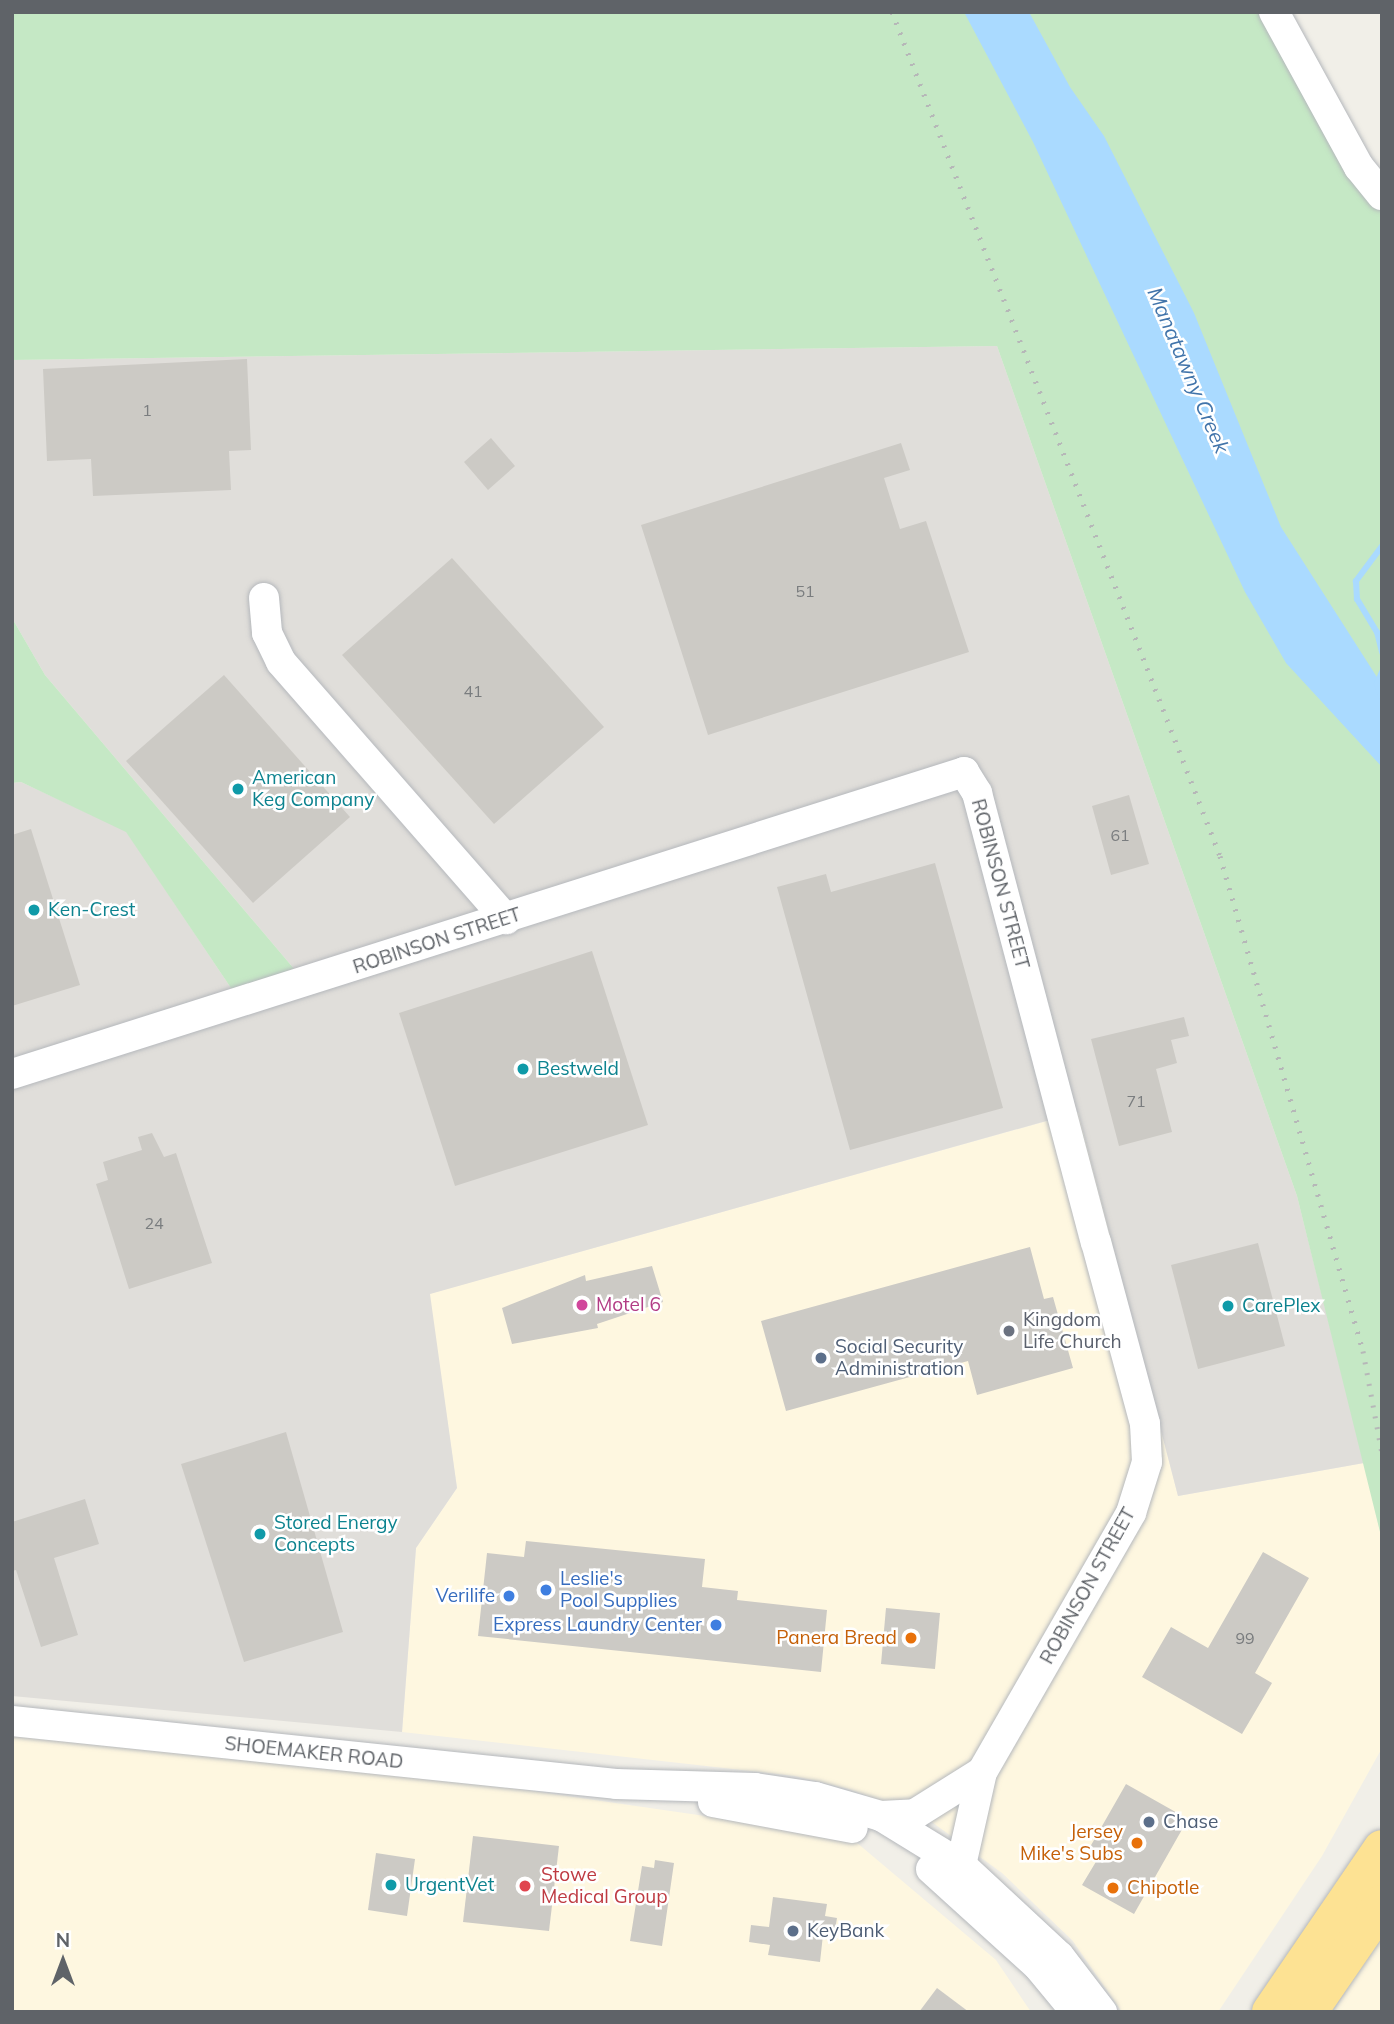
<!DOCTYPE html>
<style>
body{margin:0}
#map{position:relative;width:1394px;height:2024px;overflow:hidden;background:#f1efe8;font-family:Mulish,sans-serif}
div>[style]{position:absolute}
.commercial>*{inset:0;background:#fef7e0}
.industrial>*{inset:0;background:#e0deda}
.green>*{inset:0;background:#c5e8c5}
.water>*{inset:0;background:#aadaff}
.stream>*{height:6px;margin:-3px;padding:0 3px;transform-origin:3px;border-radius:3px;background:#aadaff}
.building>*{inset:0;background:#cccac5}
.roads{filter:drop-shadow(0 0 2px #b5b8bc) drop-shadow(0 0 2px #b5b8bc)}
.minor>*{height:30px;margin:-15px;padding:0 15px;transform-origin:15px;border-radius:15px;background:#fff}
.highway>*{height:38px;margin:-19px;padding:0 19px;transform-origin:19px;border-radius:19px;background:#fde293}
.rail>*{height:5px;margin-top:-2.5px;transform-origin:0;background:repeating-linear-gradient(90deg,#b6b7b8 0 2px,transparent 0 11px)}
.dots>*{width:19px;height:19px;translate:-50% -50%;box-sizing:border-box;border:4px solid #fff;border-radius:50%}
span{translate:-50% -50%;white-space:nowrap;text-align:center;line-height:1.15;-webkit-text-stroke:5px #fff;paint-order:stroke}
.number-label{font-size:16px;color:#7a7d7f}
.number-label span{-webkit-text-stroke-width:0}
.culture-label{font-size:19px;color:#0d838f}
.left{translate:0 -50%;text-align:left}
.street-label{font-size:19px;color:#5f6368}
.hotel-label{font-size:19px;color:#b23c85}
.worship-label{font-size:19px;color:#5b616d}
.service-label{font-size:19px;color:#4e5e75}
.shop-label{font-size:19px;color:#366cbe}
.right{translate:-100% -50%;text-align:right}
.food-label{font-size:19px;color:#c56008}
.health-label{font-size:19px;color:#be3a42}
.water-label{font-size:21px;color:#4174aa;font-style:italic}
.frame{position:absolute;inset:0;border:14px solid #5f6368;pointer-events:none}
.north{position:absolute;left:28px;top:1926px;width:70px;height:70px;-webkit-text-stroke:5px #fff;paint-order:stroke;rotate:0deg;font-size:19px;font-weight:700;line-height:28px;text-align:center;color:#5f6368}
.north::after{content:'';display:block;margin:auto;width:24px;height:32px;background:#5f6368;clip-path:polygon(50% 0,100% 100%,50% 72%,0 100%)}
</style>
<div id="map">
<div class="commercial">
<div style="clip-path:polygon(1079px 1112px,1178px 1496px,1364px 1463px,1382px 1540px,1382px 1748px,1322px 1856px,1218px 2012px,1122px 2012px,1072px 1940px,1002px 1873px,929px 1820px,849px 1789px,795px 1776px,402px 1732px,416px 1548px,457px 1488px,429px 1294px)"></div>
<div style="clip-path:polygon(12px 1720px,147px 1735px,850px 1837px,996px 1960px,1031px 2012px,12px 2012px)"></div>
<div style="clip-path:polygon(1382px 1934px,1382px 2012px,1333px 2012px)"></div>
</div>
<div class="industrial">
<div style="clip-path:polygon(997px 346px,1297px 1196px,1364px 1463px,1178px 1496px,1078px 1112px,430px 1294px,457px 1488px,416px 1548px,402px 1732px,12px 1696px,12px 783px,21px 782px,126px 831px,233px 991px,295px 970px,45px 675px,12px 618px,12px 360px)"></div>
</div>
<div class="green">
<div style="clip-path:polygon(12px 12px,1274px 12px,1382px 179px,1382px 1540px,1297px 1196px,997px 346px,12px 360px)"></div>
<div style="clip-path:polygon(12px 618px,45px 675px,295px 970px,233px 991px,126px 832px,21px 782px,12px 783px)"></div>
</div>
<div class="water">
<div style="clip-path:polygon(964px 12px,1029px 12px,1070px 87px,1104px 136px,1194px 313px,1281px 527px,1382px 685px,1382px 767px,1286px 663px,1245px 592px,1033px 142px)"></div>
</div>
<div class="stream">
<div style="left:1382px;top:546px;width:44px;rotate:126.6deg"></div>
<div style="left:1356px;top:581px;width:18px;rotate:87deg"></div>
<div style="left:1357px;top:599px;width:39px;rotate:59deg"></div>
<div style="left:1377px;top:632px;width:21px;rotate:76deg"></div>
<div style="left:1382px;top:672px;width:13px;rotate:113deg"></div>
<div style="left:1377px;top:684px;width:14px;rotate:69deg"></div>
</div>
<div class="building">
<div style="clip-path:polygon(247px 359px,251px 450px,229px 451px,231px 490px,93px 496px,91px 459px,47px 461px,43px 369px)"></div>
<div style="clip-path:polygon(491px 438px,515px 466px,488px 490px,464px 462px)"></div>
<div style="clip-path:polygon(901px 443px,910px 470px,884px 478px,900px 529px,926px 521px,969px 652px,708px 735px,641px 525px)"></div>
<div style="clip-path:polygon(452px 558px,604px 727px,494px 824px,342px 655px)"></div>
<div style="clip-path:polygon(224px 675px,350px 817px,253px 903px,126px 761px)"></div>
<div style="clip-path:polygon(1129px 795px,1149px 864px,1111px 875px,1092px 806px)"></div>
<div style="clip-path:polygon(31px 829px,80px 985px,12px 1006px,12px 835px)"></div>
<div style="clip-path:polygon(935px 863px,1003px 1108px,850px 1150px,777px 887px,826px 874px,831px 892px)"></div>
<div style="clip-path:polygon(592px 951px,648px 1125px,455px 1186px,399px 1013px)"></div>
<div style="clip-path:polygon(1184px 1017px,1189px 1036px,1171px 1040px,1177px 1063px,1156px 1069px,1172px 1132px,1119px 1146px,1091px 1039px)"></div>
<div style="clip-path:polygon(152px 1133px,164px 1157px,176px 1153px,212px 1263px,129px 1289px,96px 1184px,108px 1180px,103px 1162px,142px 1150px,138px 1137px)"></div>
<div style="clip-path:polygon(1258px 1243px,1285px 1346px,1198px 1369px,1171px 1265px)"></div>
<div style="clip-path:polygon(1030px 1247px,1044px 1299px,1053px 1297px,1073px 1368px,977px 1395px,968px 1361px,786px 1411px,761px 1321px)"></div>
<div style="clip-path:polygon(652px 1266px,663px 1302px,597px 1324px,598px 1328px,512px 1344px,502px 1308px,585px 1275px,586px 1281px)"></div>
<div style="clip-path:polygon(286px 1432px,343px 1632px,244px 1662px,181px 1464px)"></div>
<div style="clip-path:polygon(85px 1499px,99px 1544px,54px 1558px,78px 1635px,41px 1647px,16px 1570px,12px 1571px,12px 1522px)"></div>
<div style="clip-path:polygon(526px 1541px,705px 1559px,702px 1587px,738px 1591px,737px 1600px,827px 1610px,821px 1672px,478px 1636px,487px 1553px,524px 1557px)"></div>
<div style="clip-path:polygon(1263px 1552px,1309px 1578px,1255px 1673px,1272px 1683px,1242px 1734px,1142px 1677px,1171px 1627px,1208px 1648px)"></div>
<div style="clip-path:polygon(886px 1608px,940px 1613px,935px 1669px,881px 1664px)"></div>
<div style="clip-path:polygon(1126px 1784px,1188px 1819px,1134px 1914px,1082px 1885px,1097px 1860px,1086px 1854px)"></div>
<div style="clip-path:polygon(473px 1836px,559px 1846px,549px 1931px,463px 1922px)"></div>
<div style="clip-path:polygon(376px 1853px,415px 1859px,407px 1916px,368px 1910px)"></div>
<div style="clip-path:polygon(655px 1860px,674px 1863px,662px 1946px,630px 1941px,642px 1866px,654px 1868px)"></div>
<div style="clip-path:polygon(773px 1897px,827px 1904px,825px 1916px,837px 1918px,834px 1936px,823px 1935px,820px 1962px,768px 1955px,770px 1945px,749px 1942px,751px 1925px,769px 1927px)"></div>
<div style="clip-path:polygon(937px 1988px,969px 2012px,919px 2012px)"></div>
</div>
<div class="roads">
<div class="minor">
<div style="left:1274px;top:12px;width:177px;rotate:61.3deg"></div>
<div style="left:1359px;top:167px;width:36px;rotate:51deg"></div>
<div style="left:264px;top:598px;width:35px;rotate:85deg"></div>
<div style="left:267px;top:633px;width:32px;rotate:64deg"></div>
<div style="left:281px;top:662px;width:342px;rotate:48.8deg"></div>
<div style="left:12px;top:1074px;width:999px;rotate:-17.6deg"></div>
<div style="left:964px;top:772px;width:25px;rotate:58deg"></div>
<div style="left:977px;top:793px;width:465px;rotate:75.2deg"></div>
<div style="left:1096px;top:1242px;width:188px;rotate:74.9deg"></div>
<div style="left:1145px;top:1424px;width:38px;rotate:87deg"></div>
<div style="left:1147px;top:1462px;width:53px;rotate:107.4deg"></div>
<div style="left:1131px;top:1513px;width:299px;rotate:119.9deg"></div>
<div style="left:982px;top:1772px;width:95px;rotate:102.7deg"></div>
<div style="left:961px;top:1865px;width:21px;rotate:133deg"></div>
<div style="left:12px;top:1721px;width:607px;rotate:5.95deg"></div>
<div style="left:616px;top:1784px;width:139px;rotate:1.6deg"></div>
<div style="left:755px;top:1788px;width:61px;rotate:8.5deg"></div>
<div style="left:815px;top:1797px;width:69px;rotate:16.1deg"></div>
<div style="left:881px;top:1816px;width:94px;rotate:31.5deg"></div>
<div style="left:961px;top:1865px;width:134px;rotate:42.9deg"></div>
<div style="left:1059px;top:1956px;width:71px;rotate:52.5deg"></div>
<div style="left:713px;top:1802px;width:142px;rotate:10.5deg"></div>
<div style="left:881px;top:1816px;width:34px;rotate:-3deg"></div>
<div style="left:915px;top:1814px;width:79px;rotate:-32.1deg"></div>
<div style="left:931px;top:1869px;width:144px;rotate:42.2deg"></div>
<div style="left:1038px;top:1966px;width:60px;rotate:50.4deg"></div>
</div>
<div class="highway">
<div style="left:1271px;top:2012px;width:197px;rotate:-55.7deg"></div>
<div style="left:1308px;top:2012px;width:131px;rotate:-55.6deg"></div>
</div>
</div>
<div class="rail">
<div style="left:892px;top:12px;width:905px;rotate:68.76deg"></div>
<div style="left:1220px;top:856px;width:515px;rotate:73.89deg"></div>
<div style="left:1363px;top:1351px;width:105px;rotate:79.5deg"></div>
</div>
<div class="dots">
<div style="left:238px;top:789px;background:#0f9aa8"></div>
<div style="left:34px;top:910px;background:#0f9aa8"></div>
<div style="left:523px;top:1069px;background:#0f9aa8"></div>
<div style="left:582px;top:1305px;background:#d1479c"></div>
<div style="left:1228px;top:1306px;background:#0f9aa8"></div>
<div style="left:1009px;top:1331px;background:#6b7280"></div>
<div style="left:821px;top:1358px;background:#5c6f8a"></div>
<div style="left:260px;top:1534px;background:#0f9aa8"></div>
<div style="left:546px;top:1590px;background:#3f7fe0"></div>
<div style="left:509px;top:1596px;background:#3f7fe0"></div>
<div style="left:716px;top:1625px;background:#3f7fe0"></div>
<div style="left:911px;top:1638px;background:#e8710a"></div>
<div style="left:1149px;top:1822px;background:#5c6f8a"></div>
<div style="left:1137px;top:1843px;background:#e8710a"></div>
<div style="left:391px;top:1885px;background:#0f9aa8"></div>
<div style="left:525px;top:1886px;background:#e0444e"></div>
<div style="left:1113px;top:1888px;background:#e8710a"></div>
<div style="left:793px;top:1931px;background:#5c6f8a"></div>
</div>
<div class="number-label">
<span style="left:147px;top:410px">1</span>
<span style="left:805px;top:591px">51</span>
<span style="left:473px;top:691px">41</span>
<span style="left:1120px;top:835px">61</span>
<span style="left:1136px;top:1101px">71</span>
<span style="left:154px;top:1223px">24</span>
<span style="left:1245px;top:1638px">99</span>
</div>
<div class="culture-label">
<span class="left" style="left:252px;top:789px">American<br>Keg Company</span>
<span class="left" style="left:48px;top:910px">Ken-Crest</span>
<span class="left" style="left:537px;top:1069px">Bestweld</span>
<span class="left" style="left:1242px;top:1306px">CarePlex</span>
<span class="left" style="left:274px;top:1534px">Stored Energy<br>Concepts</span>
<span class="left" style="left:405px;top:1885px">UrgentVet</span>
</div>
<div class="street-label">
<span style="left:1000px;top:884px;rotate:75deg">ROBINSON STREET</span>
<span style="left:437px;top:941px;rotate:-18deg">ROBINSON STREET</span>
<span style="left:1088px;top:1586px;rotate:-61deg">ROBINSON STREET</span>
<span style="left:314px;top:1753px;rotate:6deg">SHOEMAKER ROAD</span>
</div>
<div class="hotel-label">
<span class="left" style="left:596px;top:1305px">Motel 6</span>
</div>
<div class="worship-label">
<span class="left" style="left:1023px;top:1331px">Kingdom<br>Life Church</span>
</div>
<div class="service-label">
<span class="left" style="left:835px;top:1358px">Social Security<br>Administration</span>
<span class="left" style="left:1163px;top:1822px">Chase</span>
<span class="left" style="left:807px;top:1931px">KeyBank</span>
</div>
<div class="shop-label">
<span class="left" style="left:560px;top:1590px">Leslie's<br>Pool Supplies</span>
<span class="right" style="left:495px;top:1596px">Verilife</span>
<span class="right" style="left:702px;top:1625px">Express Laundry Center</span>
</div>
<div class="food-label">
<span class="right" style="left:897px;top:1638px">Panera Bread</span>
<span class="right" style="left:1123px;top:1843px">Jersey<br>Mike's Subs</span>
<span class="left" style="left:1127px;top:1888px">Chipotle</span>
</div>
<div class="health-label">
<span class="left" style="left:541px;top:1886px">Stowe<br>Medical Group</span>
</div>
<div class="water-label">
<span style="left:1189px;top:370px;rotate:67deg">Manatawny Creek</span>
</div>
<div class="frame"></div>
<div class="north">N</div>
</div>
